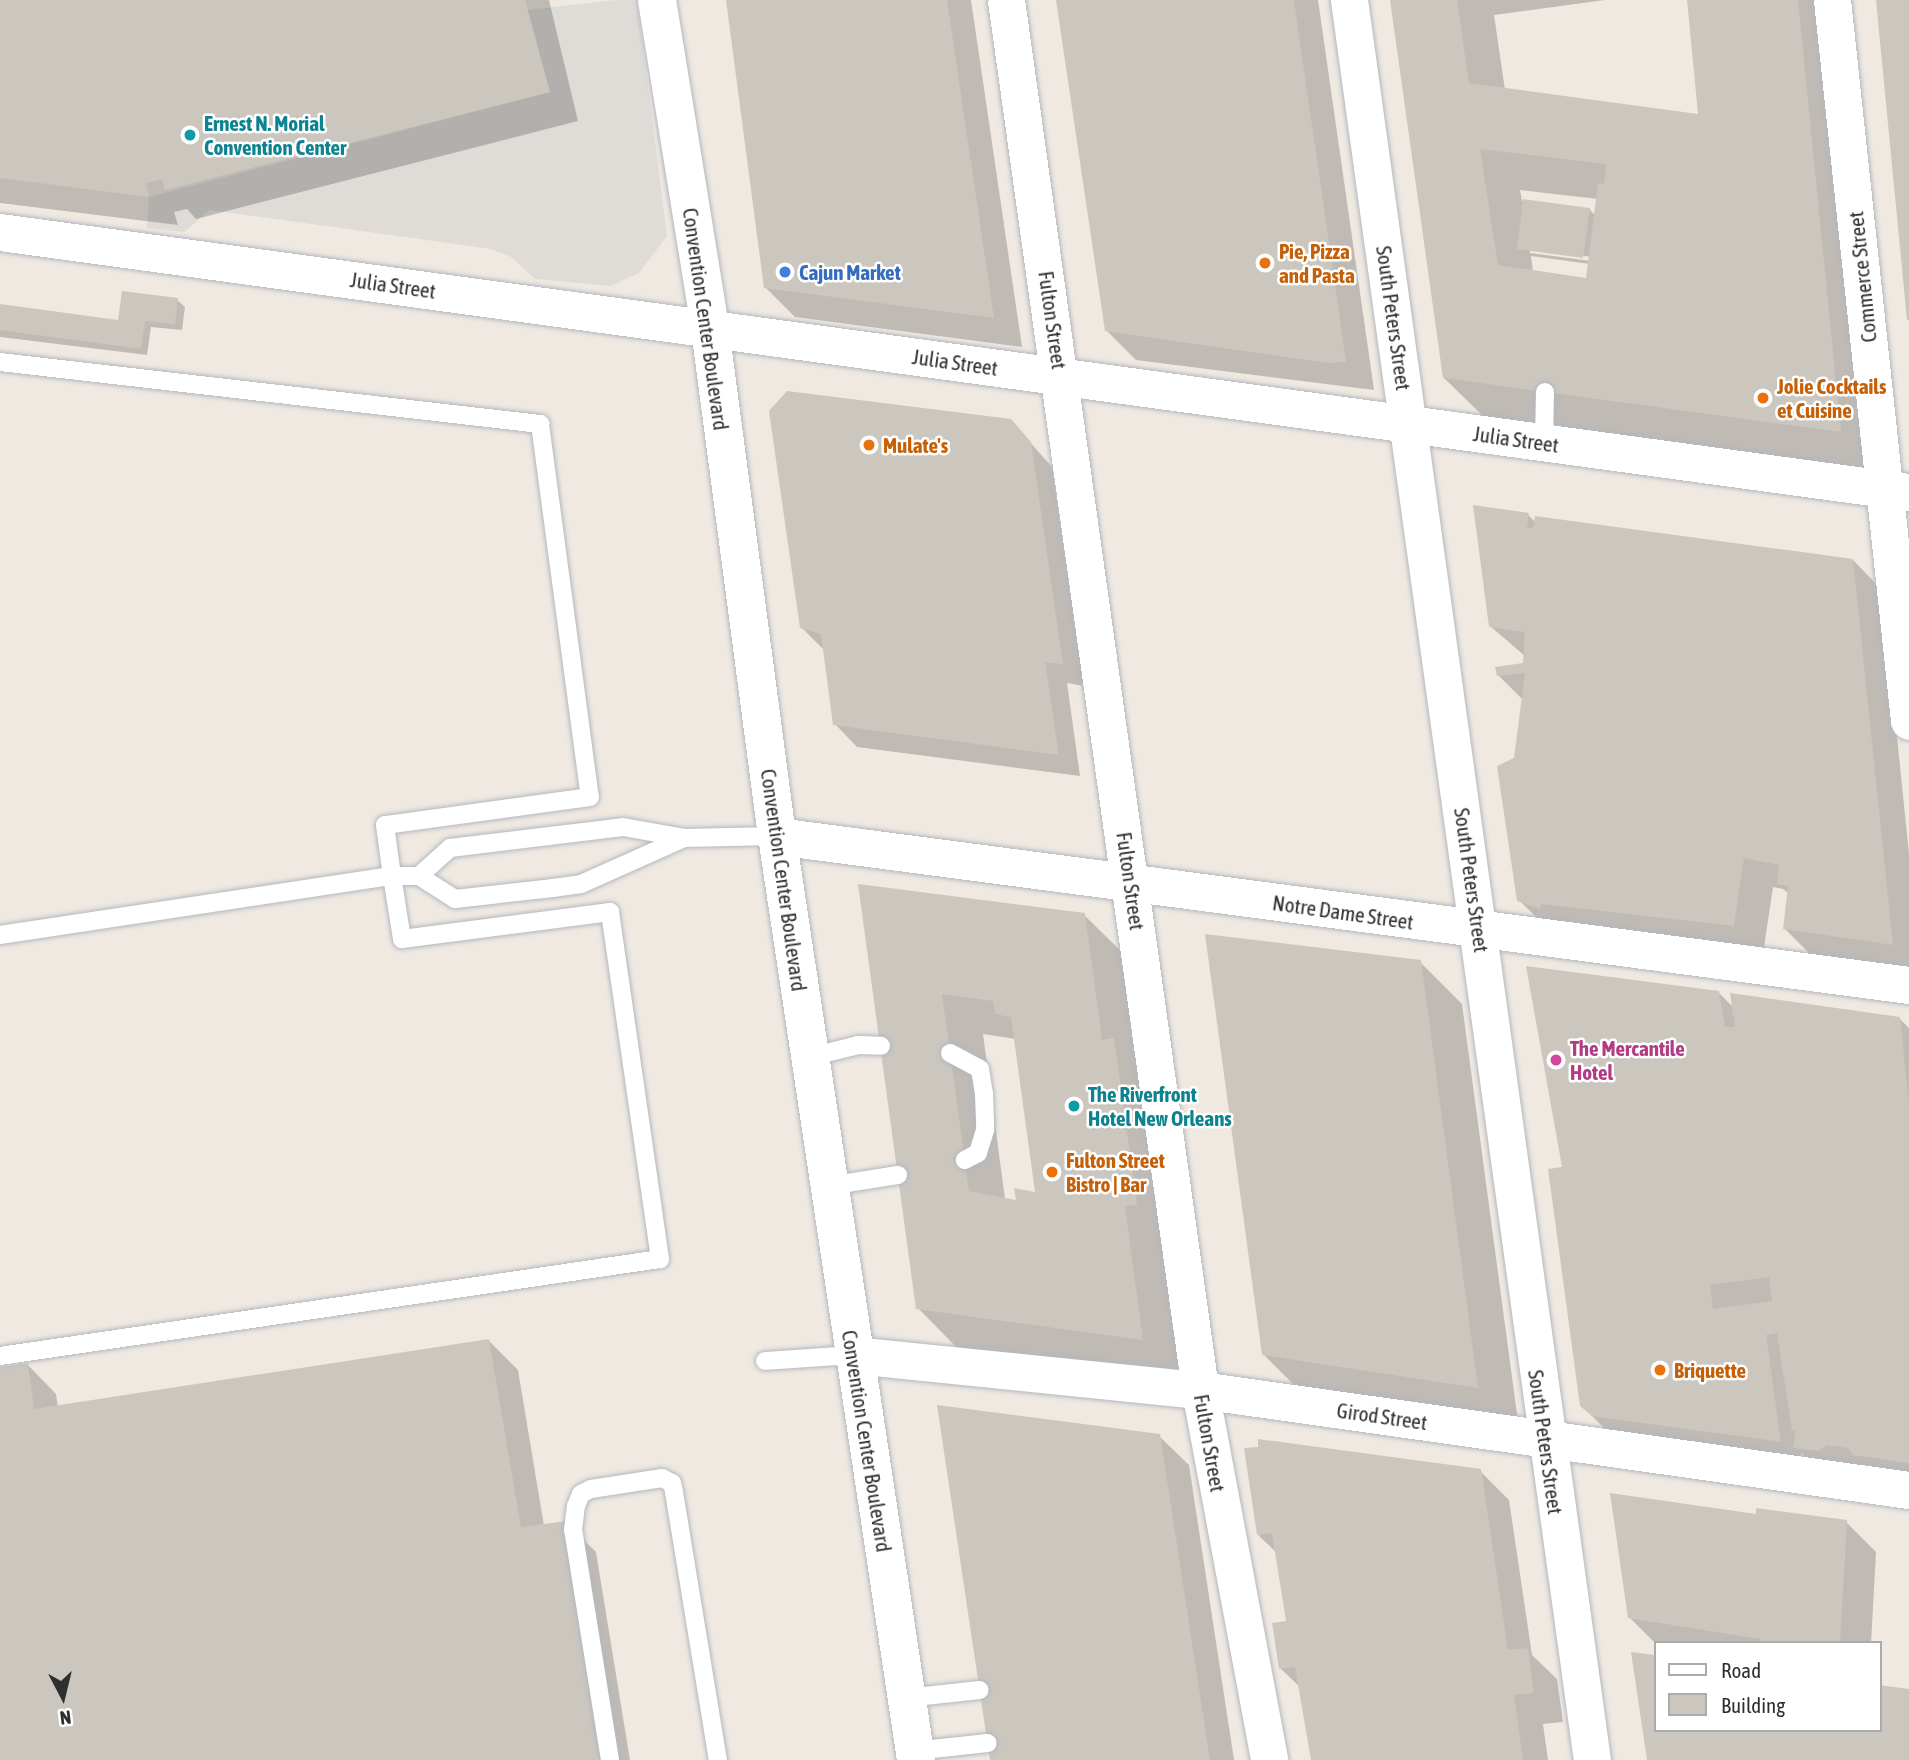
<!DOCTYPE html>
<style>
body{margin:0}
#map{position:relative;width:1909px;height:1760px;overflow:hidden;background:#efe9e1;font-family:"Asap Condensed",sans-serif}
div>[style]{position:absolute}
.plaza>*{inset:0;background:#dfdcd8}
.shadow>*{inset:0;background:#0003}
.building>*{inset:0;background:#cbc7bf}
.roads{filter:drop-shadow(0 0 2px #b4b7c1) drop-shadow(0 0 2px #b4b7c1)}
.lane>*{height:18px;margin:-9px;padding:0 9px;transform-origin:9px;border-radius:9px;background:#fff}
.street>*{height:37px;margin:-18.5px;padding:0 18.5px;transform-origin:18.5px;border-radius:18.5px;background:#fff}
.secondary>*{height:38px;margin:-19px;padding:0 19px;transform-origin:19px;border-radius:19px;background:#fff}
.dots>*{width:19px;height:19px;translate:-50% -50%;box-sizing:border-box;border:4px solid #fff;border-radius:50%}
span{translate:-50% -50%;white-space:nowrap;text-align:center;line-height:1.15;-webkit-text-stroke:5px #fff;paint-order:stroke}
.culture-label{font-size:21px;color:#0d838f;font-weight:700}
.left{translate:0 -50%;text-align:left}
.food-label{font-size:21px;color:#c56008;font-weight:700}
.shop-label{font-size:21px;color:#366cbe;font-weight:700}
.street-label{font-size:21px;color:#2e2e2e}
.hotel-label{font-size:21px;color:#b23c85;font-weight:700}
.legend{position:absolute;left:1654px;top:1641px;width:228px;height:91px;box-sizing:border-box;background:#fff;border:2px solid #ababab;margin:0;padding:9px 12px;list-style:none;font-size:21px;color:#2e2e2e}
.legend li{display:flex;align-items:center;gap:14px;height:35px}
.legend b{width:35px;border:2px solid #ababab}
.north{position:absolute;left:28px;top:1662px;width:70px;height:70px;-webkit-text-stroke:5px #fff;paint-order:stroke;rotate:173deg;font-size:19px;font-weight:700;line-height:28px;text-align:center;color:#2e2e2e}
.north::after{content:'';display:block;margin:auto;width:24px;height:32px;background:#2e2e2e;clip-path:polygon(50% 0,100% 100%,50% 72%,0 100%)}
</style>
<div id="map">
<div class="plaza">
<div style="clip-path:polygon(615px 0,637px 0,667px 236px,639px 273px,611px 286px,535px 279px,511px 257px,491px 249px,210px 210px,184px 232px,147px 228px,149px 197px,549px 92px,527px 10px)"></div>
</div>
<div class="shadow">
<div style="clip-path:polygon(0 0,549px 0,578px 121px,196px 219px,187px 209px,174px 212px,178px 225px,0 203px)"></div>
<div style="clip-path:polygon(728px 0,971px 0,1022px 347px,795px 317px,765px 287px)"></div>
<div style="clip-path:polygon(1058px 0,1318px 0,1374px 390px,1136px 360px,1106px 330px)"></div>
<div style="clip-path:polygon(evenodd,1392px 0,1605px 0,1494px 15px,1505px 90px,1700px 116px,1689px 0,1834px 0,1882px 473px,1486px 419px,1444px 378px,1392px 0,1520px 190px,1598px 199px,1596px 216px,1589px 209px,1522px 201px,1520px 190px,1392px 0,1530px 249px,1592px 257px,1591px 261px,1530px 253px,1530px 249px,1392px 0,1531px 256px,1590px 264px,1587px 280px,1533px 272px,1531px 256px)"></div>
<div style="clip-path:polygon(177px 300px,185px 307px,182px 330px,151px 327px,147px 355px,0 337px,0 306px,120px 322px)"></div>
<div style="clip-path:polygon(1011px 421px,1052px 467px,1084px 686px,1067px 683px,1080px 776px,857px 747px,835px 724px,825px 651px,801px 627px)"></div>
<div style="clip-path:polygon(1528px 515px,1536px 523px,1853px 560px,1882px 590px,1909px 854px,1909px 972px,1814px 958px,1785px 929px,1789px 894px,1783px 889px,1773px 887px,1763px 954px,1554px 935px,1519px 900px,1515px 759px,1523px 700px,1498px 675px,1525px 665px,1525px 656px,1490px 626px)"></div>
<div style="clip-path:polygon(evenodd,860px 886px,1084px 915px,1126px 956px,1184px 1381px,959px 1350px,918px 1308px,860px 886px,983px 1034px,1016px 1039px,1037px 1194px,1018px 1202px,1005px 1199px,983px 1034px)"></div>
<div style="clip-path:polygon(1420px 962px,1462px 1004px,1519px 1429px,1305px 1396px,1263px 1354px)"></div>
<div style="clip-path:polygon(1718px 992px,1734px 1008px,1899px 1018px,1909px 1028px,1909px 1481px,1818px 1470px,1801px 1453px,1802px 1464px,1605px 1429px,1582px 1406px,1564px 1169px)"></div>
<div style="clip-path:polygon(489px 1341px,518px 1370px,544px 1526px,566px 1523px,596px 1552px,630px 1760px,0 1760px,0 1369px,27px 1364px,56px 1394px,58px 1407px)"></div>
<div style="clip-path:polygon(1159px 1436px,1189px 1465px,1234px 1760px,993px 1760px)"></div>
<div style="clip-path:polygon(1480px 1471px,1509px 1500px,1532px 1655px,1557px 1679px,1563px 1722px,1543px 1724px,1548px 1760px,1313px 1760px,1301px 1688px,1280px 1668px,1288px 1622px,1277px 1553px,1258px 1535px)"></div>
<div style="clip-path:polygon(1758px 1516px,1846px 1522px,1876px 1552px,1871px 1643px,1655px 1643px,1630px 1618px)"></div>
</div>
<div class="building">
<div style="clip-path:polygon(0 0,525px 0,550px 92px,165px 190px,162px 179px,146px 183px,149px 197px,0 178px)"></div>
<div style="clip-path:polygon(726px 0,947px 0,994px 318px,764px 288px)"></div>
<div style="clip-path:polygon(1056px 0,1294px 0,1346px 362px,1328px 363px,1105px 331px)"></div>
<div style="clip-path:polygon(evenodd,1390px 0,1457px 0,1469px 83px,1698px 114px,1687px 0,1798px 0,1841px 432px,1443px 378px,1390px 0,1480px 149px,1606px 164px,1604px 184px,1598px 183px,1586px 278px,1498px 265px,1480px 149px)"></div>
<div style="clip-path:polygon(1876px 0,1909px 0,1909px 320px,1907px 320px)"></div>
<div style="clip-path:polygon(1523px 199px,1590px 208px,1583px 258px,1517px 249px)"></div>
<div style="clip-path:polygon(122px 291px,178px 298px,175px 324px,145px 321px,141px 349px,0 330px,0 304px,118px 320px)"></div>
<div style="clip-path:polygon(787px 391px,1011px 419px,1031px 442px,1063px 664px,1045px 662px,1059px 755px,833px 725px,821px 634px,800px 628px,769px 411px)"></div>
<div style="clip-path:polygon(1473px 505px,1529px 513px,1527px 528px,1533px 528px,1535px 516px,1853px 559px,1893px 945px,1783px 929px,1788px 886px,1777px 884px,1779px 865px,1744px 858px,1734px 926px,1541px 904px,1540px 909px,1517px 901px,1497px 766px,1514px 758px,1525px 673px,1497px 676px,1495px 667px,1523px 663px,1525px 632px,1489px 627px)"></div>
<div style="clip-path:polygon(evenodd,858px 884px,1085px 913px,1102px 1040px,1114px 1038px,1137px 1205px,1125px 1206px,1143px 1340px,916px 1309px,858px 884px,942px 994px,993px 1001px,995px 1014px,1011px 1017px,1035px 1192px,1014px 1188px,1016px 1200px,969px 1191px,942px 994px)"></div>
<div style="clip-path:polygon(1205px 934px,1421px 960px,1478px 1388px,1262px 1355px)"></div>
<div style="clip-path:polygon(evenodd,1526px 966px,1719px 991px,1725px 1027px,1735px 1027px,1730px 993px,1900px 1017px,1909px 1105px,1909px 1463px,1853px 1455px,1848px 1448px,1827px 1445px,1818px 1451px,1793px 1448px,1796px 1430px,1792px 1430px,1777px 1333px,1766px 1335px,1781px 1442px,1592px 1416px,1580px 1406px,1548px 1169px,1562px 1167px,1526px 966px,1769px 1277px,1772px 1301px,1713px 1309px,1710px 1285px,1769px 1277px)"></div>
<div style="clip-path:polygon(489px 1339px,521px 1527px,567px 1521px,605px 1760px,0 1760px,0 1367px,28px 1363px,34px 1409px)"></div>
<div style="clip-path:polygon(937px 1405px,1160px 1434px,1210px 1760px,990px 1760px)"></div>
<div style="clip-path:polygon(1258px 1439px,1481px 1469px,1508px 1650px,1528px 1648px,1534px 1693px,1514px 1695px,1523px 1760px,1311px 1760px,1295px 1667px,1279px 1669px,1272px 1623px,1286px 1621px,1272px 1533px,1257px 1535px,1244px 1448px,1258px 1447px)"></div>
<div style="clip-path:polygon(1610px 1493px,1756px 1514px,1756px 1508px,1847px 1520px,1840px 1643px,1760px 1643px,1760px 1639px,1628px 1618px)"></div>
<div style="clip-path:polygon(1631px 1652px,1655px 1655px,1655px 1730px,1879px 1730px,1879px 1685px,1909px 1689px,1909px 1760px,1647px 1760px)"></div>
</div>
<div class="roads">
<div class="lane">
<div style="left:0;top:362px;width:544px;rotate:6.55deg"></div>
<div style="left:540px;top:424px;width:376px;rotate:82.4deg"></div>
<div style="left:590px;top:797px;width:207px;rotate:172.2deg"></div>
<div style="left:385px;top:825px;width:51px;rotate:82.2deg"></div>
<div style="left:392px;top:876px;width:64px;rotate:81deg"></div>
<div style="left:402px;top:939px;width:210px;rotate:-7.4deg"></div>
<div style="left:610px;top:912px;width:351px;rotate:81.8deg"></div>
<div style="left:660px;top:1259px;width:667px;rotate:171.64deg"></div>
<div style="left:1544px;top:442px;width:50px;rotate:-88.9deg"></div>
<div style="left:419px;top:876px;width:42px;rotate:-42.1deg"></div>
<div style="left:450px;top:848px;width:174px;rotate:-6.9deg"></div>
<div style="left:623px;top:827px;width:62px;rotate:10.2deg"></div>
<div style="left:684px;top:838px;width:93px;rotate:-1.2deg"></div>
<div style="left:0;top:935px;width:396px;rotate:-8.6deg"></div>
<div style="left:392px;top:876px;width:27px"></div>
<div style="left:419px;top:876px;width:43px;rotate:32.6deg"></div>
<div style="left:455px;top:899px;width:99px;rotate:-6.4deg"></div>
<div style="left:553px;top:888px;width:28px;rotate:-8deg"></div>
<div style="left:581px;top:884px;width:113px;rotate:-24.1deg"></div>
<div style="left:950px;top:1053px;width:34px;rotate:28deg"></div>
<div style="left:980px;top:1069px;width:24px;rotate:81deg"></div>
<div style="left:984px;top:1093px;width:37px;rotate:88deg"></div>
<div style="left:985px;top:1130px;width:24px;rotate:107deg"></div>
<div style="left:978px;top:1153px;width:15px;rotate:152deg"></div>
<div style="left:810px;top:1057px;width:49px;rotate:-14deg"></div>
<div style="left:858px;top:1045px;width:23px;rotate:2deg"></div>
<div style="left:829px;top:1186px;width:70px;rotate:-9.1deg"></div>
<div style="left:765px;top:1361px;width:89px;rotate:-3.9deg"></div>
<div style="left:906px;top:1698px;width:74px;rotate:-6.2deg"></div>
<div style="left:914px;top:1751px;width:74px;rotate:-6.2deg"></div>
<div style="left:610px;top:1760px;width:233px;rotate:-99.1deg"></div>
<div style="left:573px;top:1530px;width:24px;rotate:-83deg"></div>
<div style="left:576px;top:1506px;width:13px;rotate:-67deg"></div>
<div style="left:581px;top:1494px;width:11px;rotate:-27deg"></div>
<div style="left:591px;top:1489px;width:72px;rotate:-8.8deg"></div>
<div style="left:662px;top:1478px;width:11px;rotate:27deg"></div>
<div style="left:672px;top:1483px;width:9px;rotate:77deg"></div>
<div style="left:674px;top:1492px;width:272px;rotate:80.7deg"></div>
</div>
<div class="street">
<div style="left:1006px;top:0;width:1403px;rotate:82.05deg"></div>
<div style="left:1200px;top:1390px;width:376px;rotate:79.4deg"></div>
<div style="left:1349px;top:0;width:1777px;rotate:82.14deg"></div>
<div style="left:1832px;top:0;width:725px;rotate:83.9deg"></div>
<div style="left:0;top:232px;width:1927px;rotate:7.76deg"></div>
<div style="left:777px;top:836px;width:1142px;rotate:7.5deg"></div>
<div style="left:854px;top:1355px;width:348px;rotate:5.8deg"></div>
<div style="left:1200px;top:1390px;width:716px;rotate:8.03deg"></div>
</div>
<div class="secondary">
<div style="left:657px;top:0;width:333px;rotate:80.8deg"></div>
<div style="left:710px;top:329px;width:511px;rotate:82.47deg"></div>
<div style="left:777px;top:836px;width:934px;rotate:81.44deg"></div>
</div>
</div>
<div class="dots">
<div style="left:190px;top:135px;background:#0f9aa8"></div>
<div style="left:1265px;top:263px;background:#e8710a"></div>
<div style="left:785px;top:272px;background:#3f7fe0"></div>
<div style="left:1763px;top:398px;background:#e8710a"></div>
<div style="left:869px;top:445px;background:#e8710a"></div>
<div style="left:1556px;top:1060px;background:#d1479c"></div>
<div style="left:1074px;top:1106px;background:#0f9aa8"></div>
<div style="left:1052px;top:1172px;background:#e8710a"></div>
<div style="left:1660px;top:1370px;background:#e8710a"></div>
</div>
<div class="culture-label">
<span class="left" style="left:204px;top:135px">Ernest N. Morial<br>Convention Center</span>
<span class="left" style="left:1088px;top:1106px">The Riverfront<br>Hotel New Orleans</span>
</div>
<div class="food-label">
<span class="left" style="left:1279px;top:263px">Pie, Pizza<br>and Pasta</span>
<span class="left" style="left:1777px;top:398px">Jolie Cocktails<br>et Cuisine</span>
<span class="left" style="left:883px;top:445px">Mulate's</span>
<span class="left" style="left:1066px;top:1172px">Fulton Street<br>Bistro | Bar</span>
<span class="left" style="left:1674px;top:1370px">Briquette</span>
</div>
<div class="shop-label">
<span class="left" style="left:799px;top:272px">Cajun Market</span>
</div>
<div class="street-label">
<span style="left:1862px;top:277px;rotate:-96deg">Commerce Street</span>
<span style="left:393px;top:285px;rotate:8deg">Julia Street</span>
<span style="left:1394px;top:318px;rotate:82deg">South Peters Street</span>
<span style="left:706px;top:319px;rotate:82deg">Convention Center Boulevard</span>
<span style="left:1053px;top:320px;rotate:82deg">Fulton Street</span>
<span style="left:955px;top:362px;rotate:8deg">Julia Street</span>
<span style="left:1516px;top:439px;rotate:8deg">Julia Street</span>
<span style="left:784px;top:880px;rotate:82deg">Convention Center Boulevard</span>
<span style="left:1472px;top:880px;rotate:82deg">South Peters Street</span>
<span style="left:1131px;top:881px;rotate:82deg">Fulton Street</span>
<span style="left:1343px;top:912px;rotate:8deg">Notre Dame Street</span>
<span style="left:1382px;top:1416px;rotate:8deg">Girod Street</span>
<span style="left:867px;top:1441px;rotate:81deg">Convention Center Boulevard</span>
<span style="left:1546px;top:1442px;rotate:82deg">South Peters Street</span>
<span style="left:1210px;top:1443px;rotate:80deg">Fulton Street</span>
</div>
<div class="hotel-label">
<span class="left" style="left:1570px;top:1060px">The Mercantile<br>Hotel</span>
</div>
<ul class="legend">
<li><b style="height:9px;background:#fff"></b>Road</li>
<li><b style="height:19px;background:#cbc7bf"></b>Building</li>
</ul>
<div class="north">N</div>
</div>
